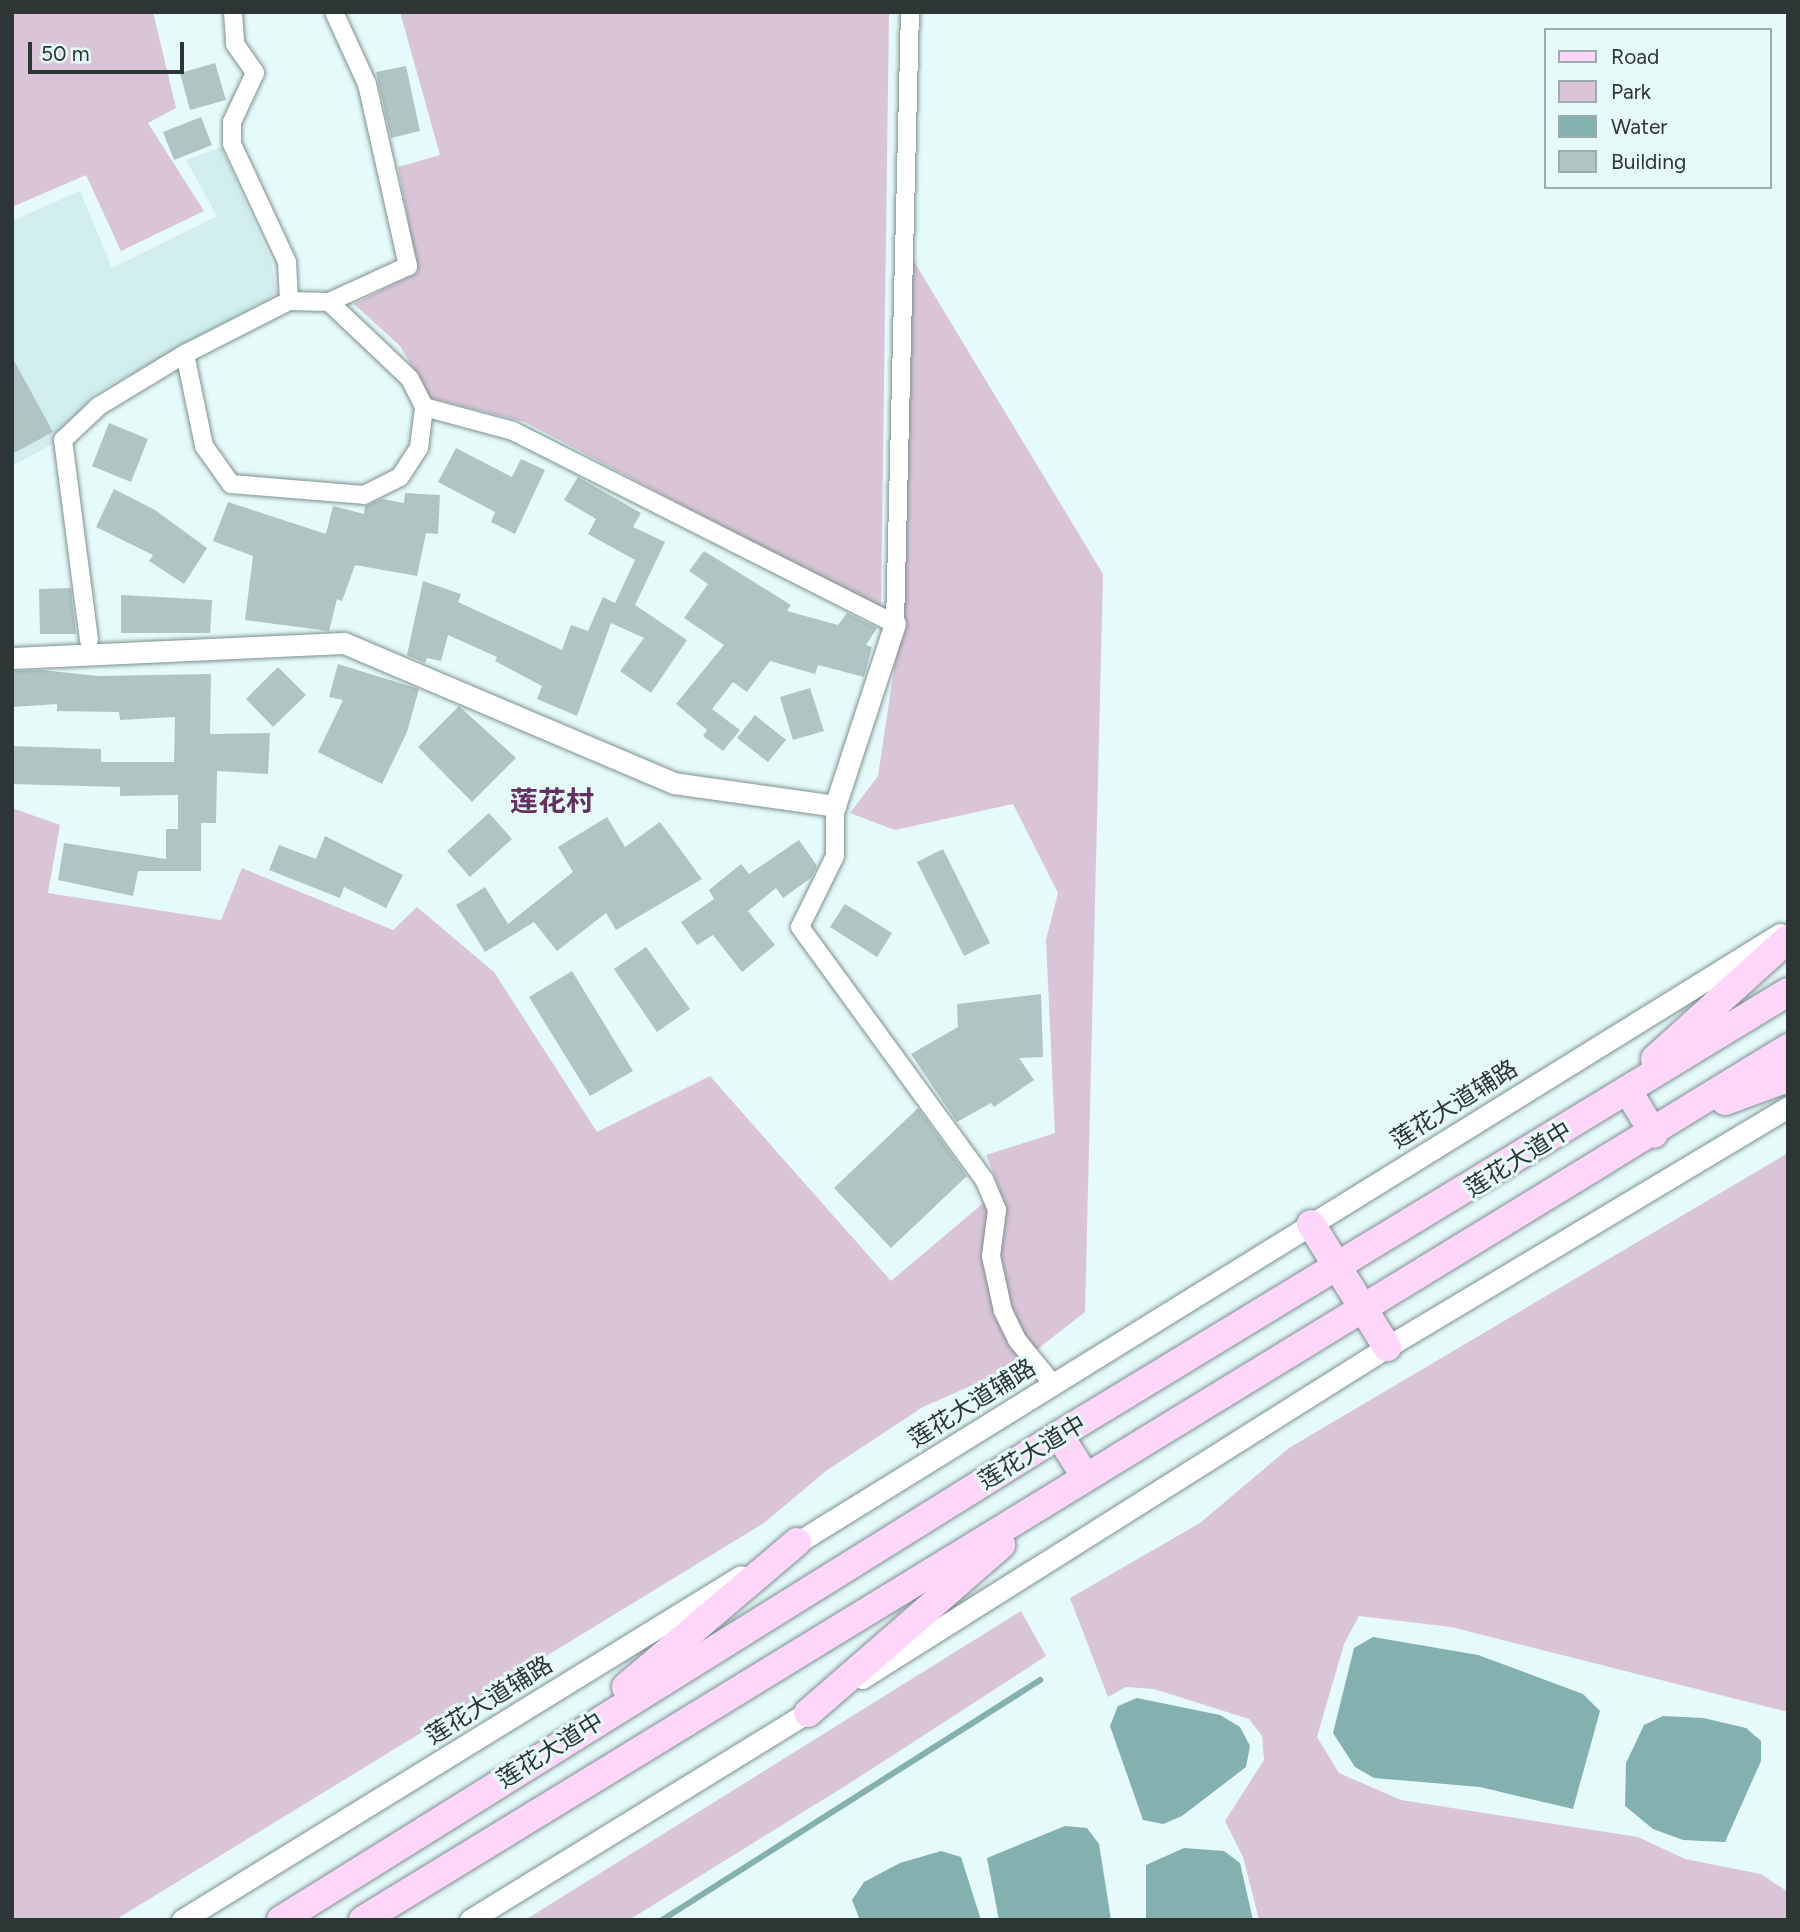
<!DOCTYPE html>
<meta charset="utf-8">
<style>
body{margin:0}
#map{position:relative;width:1800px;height:1932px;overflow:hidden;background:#e6fafa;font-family:Figtree,"Noto Sans SC",sans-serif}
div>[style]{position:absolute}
.built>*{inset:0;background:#d1eded}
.green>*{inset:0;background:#dac5d8}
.water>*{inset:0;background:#85b0b0}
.stream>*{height:6px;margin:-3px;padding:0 3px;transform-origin:3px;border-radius:3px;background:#85b0b0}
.building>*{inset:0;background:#b1c4c4}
.roads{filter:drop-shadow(0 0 2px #7e8f8f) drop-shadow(0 0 2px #7e8f8f)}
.minor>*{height:18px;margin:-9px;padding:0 9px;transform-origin:9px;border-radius:9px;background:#fff}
.tertiary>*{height:21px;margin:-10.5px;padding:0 10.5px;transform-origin:10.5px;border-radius:10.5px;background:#fff}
.primary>*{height:28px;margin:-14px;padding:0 14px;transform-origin:14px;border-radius:14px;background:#fdd6fa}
span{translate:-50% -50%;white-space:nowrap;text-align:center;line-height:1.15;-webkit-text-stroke:6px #e6fafa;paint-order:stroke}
.street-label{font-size:24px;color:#2d3535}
.quarter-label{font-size:28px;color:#633061;font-weight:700}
.frame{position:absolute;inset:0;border:14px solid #2d3535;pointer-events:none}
.legend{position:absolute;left:1544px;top:28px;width:228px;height:161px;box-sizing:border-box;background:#e6fafa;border:2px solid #9cabab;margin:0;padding:9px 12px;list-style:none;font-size:21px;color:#2d3535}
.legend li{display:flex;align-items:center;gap:14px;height:35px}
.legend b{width:35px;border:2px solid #9cabab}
.scale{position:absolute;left:28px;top:42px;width:156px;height:32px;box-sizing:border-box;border:4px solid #2d3535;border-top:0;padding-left:9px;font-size:21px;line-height:24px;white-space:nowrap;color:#2d3535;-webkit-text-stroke:5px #e6fafa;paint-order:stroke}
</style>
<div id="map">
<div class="built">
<div style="clip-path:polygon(221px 147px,271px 261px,277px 294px,94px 394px,54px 443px,12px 466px,12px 221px,80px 191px,112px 268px,217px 216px,186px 160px)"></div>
</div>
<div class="green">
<div style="clip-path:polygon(12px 12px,153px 12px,176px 108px,148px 123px,204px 211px,121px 251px,86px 175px,12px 207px)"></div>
<div style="clip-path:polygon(400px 12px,889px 12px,881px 610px,525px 422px,430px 398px,400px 346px,354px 304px,418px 272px,398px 167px,440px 155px)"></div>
<div style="clip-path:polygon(913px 260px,1103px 574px,1085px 1312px,1016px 1366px,923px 1407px,826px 1471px,764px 1523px,115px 1920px,12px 1920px,12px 808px,60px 825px,48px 893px,221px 920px,242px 868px,393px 930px,417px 907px,494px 972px,597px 1132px,710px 1076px,891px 1281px,1000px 1189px,986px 1155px,1055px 1133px,1046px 940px,1058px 893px,1013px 804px,895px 830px,850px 813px,878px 776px,900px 629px)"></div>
<div style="clip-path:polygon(1788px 1153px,1788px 1712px,1451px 1627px,1359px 1616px,1344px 1644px,1317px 1737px,1339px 1773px,1401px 1800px,1638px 1837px,1685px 1859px,1761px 1874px,1788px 1892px,1788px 1920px,1259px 1920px,1243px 1857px,1225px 1821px,1264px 1760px,1262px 1736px,1249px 1719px,1154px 1689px,1126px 1687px,1108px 1697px,1070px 1598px,1200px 1523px,1289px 1448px)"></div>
<div style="clip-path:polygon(1021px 1611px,1046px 1656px,850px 1783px,629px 1920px,525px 1920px)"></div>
</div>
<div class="water">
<div style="clip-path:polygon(1373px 1637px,1478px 1655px,1583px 1694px,1600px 1711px,1573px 1809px,1480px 1787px,1374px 1778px,1355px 1767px,1333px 1733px,1354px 1648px)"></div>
<div style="clip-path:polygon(1137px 1698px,1220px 1715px,1240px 1727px,1250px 1746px,1246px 1767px,1182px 1816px,1163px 1824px,1143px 1820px,1110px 1726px,1118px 1706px)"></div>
<div style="clip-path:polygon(1663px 1716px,1703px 1718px,1746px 1728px,1761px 1741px,1761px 1761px,1725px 1842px,1683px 1840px,1653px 1829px,1625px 1806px,1626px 1763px,1644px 1725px)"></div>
<div style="clip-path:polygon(1065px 1826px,1087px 1828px,1099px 1844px,1111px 1920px,999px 1920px,987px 1858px)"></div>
<div style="clip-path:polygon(1184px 1848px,1224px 1851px,1240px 1863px,1253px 1920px,1146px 1920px,1146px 1865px)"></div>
<div style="clip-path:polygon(941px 1851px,961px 1857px,981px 1920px,860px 1920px,852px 1900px,864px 1882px,900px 1863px)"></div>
</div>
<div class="stream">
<div style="left:662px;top:1920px;width:448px;rotate:-32.4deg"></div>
</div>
<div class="building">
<div style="clip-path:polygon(215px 63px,226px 100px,190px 110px,180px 73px)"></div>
<div style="clip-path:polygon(406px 66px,420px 131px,391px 138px,376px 72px)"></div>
<div style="clip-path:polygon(201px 117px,212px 145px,174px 160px,163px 132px)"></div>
<div style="clip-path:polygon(12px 357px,53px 432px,12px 454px)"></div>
<div style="clip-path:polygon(109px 423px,148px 439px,131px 482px,92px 466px)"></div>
<div style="clip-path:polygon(456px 448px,512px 477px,521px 459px,545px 470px,515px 534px,491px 522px,495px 512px,438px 482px)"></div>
<div style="clip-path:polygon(578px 477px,641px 513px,633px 527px,665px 542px,635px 605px,687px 640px,651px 693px,620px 671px,644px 638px,611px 623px,577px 716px,537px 699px,542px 686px,495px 661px,497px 657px,448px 635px,441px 661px,427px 658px,425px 663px,407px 655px,423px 581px,461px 594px,458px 602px,562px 650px,571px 625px,588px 631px,603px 597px,615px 603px,635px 560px,588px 534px,596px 519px,564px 500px)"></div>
<div style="clip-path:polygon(114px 489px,155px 510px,207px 548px,184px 584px,149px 561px,153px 555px,96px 527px)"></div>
<div style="clip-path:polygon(405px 493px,440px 495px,438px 534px,426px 533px,417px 576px,355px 565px,342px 601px,337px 599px,329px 631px,245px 620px,253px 556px,213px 541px,228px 502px,326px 534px,333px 506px,364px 514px,365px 506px,382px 499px,404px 503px)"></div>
<div style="clip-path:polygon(704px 551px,791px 605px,787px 611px,838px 625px,847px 613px,877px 628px,866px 645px,872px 647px,864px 677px,818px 665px,815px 674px,770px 661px,747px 692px,733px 682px,712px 709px,740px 730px,723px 751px,703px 736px,707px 730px,676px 704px,724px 645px,684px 618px,708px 584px,689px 571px)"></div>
<div style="clip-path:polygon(71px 588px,76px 634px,40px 634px,39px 589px)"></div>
<div style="clip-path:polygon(121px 595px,212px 600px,210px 633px,121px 633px)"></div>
<div style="clip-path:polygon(338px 664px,419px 689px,407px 732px,382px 784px,318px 752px,343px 700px,329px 697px)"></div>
<div style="clip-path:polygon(278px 667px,306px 695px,273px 727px,246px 699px)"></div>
<div style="clip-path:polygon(41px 670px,98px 676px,211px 674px,210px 734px,270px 733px,268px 774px,217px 771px,216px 823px,201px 823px,201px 871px,138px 871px,133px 896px,58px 880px,64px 843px,166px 859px,166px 829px,178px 829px,178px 795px,120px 796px,120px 787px,12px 784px,12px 746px,101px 749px,101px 762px,174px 762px,175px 717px,120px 720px,119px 712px,57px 711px,57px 704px,12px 707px,12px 671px)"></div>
<div style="clip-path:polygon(810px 688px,824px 731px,793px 740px,780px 697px)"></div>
<div style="clip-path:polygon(459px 706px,516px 758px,472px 802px,418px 747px)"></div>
<div style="clip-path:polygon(755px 715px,786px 740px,768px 762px,737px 738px)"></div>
<div style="clip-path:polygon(489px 813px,512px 839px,470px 877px,447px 851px)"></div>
<div style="clip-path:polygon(607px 817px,625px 847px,660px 822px,702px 879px,616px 930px,606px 913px,557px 951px,534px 922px,485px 952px,456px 905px,485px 887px,508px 924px,573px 872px,558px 847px)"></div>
<div style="clip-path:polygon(325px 836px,403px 875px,386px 908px,344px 887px,340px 898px,269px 870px,279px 845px,316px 859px)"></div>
<div style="clip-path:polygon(799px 840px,817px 866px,811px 878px,783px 898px,776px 888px,748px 911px,775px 945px,742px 972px,713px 935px,697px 945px,681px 922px,714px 899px,709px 890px,741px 864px,749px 874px)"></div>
<div style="clip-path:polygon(943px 849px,990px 943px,964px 956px,917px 862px)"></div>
<div style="clip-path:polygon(845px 904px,892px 933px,877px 957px,830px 927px)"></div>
<div style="clip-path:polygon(646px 947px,690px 1009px,657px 1032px,614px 969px)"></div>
<div style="clip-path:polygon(572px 971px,633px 1071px,590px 1096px,529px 997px)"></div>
<div style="clip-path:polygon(1041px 994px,1043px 1057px,1019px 1058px,1034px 1080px,994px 1107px,991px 1103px,957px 1122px,911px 1054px,958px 1027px,957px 1004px)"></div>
<div style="clip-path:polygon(918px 1108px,967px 1176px,891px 1248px,834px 1188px)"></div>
</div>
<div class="roads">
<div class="minor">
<div style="left:233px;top:12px;width:32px;rotate:86deg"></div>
<div style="left:235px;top:44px;width:35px;rotate:55deg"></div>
<div style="left:255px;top:73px;width:54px;rotate:115.1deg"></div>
<div style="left:232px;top:122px;width:22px;rotate:90deg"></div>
<div style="left:232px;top:144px;width:130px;rotate:65deg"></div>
<div style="left:287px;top:262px;width:39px;rotate:87deg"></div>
<div style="left:334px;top:12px;width:79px;rotate:65.4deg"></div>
<div style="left:367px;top:84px;width:187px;rotate:77.3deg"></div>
<div style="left:408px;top:266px;width:87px;rotate:155.5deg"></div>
<div style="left:329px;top:302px;width:112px;rotate:43.5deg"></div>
<div style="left:410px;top:379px;width:31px;rotate:63deg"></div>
<div style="left:424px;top:407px;width:92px;rotate:15.1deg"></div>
<div style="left:513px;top:431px;width:428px;rotate:26.8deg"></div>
<div style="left:895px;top:624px;width:612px;rotate:-88.6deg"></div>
<div style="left:329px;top:302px;width:40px;rotate:-178.6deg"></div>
<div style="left:289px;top:301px;width:117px;rotate:153deg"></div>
<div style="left:185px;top:354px;width:94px;rotate:78.3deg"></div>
<div style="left:204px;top:446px;width:47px;rotate:54.6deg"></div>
<div style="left:231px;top:484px;width:133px;rotate:4.7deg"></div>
<div style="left:364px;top:495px;width:40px;rotate:-26.6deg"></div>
<div style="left:400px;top:477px;width:35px;rotate:-57deg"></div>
<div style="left:419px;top:448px;width:41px;rotate:-83deg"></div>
<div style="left:89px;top:640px;width:202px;rotate:-97.4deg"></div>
<div style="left:63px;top:440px;width:50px;rotate:-43.4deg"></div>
<div style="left:99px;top:406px;width:100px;rotate:-31.2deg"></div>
<div style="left:835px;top:806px;width:50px;rotate:90deg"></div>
<div style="left:835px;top:856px;width:79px;rotate:116.2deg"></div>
<div style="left:800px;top:927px;width:312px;rotate:53.9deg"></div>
<div style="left:984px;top:1179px;width:34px;rotate:67deg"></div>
<div style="left:997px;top:1210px;width:46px;rotate:97.4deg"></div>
<div style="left:991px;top:1256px;width:56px;rotate:77.7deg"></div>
<div style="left:1003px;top:1311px;width:32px;rotate:64deg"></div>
<div style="left:1017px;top:1340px;width:57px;rotate:50.7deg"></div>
</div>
<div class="tertiary">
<div style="left:12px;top:658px;width:332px;rotate:-2.6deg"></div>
<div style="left:344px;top:643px;width:358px;rotate:23deg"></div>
<div style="left:674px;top:783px;width:163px;rotate:8.1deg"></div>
<div style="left:835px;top:806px;width:192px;rotate:-71.8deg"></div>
<div style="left:787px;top:1549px;width:1168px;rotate:-31.77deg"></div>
<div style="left:862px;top:1678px;width:621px;rotate:-32.23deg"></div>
<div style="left:1387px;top:1347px;width:467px;rotate:-30.9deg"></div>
<div style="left:182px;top:1920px;width:656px;rotate:-31.61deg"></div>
<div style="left:470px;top:1920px;width:411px;rotate:-31.6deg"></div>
</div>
<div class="primary">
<div style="left:1655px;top:1059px;width:179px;rotate:-42.1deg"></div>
<div style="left:1628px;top:1091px;width:50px;rotate:58.8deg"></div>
<div style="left:1725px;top:1101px;width:67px;rotate:-20.1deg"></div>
<div style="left:1311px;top:1224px;width:145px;rotate:58.3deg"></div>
<div style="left:1059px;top:1435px;width:49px;rotate:57.6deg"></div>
<div style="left:626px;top:1687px;width:224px;rotate:-40.3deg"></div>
<div style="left:808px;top:1713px;width:256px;rotate:-41deg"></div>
<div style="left:281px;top:1920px;width:917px;rotate:-31.94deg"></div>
<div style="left:1059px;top:1435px;width:853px;rotate:-31.29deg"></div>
<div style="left:363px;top:1920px;width:1671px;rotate:-31.46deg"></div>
</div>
</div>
<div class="street-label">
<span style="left:1454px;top:1104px;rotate:-32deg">莲花大道辅路</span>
<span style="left:1518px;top:1159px;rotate:-32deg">莲花大道中</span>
<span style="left:972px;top:1403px;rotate:-32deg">莲花大道辅路</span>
<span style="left:1032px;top:1452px;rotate:-31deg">莲花大道中</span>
<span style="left:489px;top:1700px;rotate:-32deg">莲花大道辅路</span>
<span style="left:550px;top:1750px;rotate:-32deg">莲花大道中</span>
</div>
<div class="quarter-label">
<span style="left:552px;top:801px">莲花村</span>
</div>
<div class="frame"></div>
<ul class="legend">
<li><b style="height:9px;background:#fdd6fa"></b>Road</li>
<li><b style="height:19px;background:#dac5d8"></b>Park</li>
<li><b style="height:19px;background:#85b0b0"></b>Water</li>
<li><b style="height:19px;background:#b1c4c4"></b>Building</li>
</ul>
<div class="scale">50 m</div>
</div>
